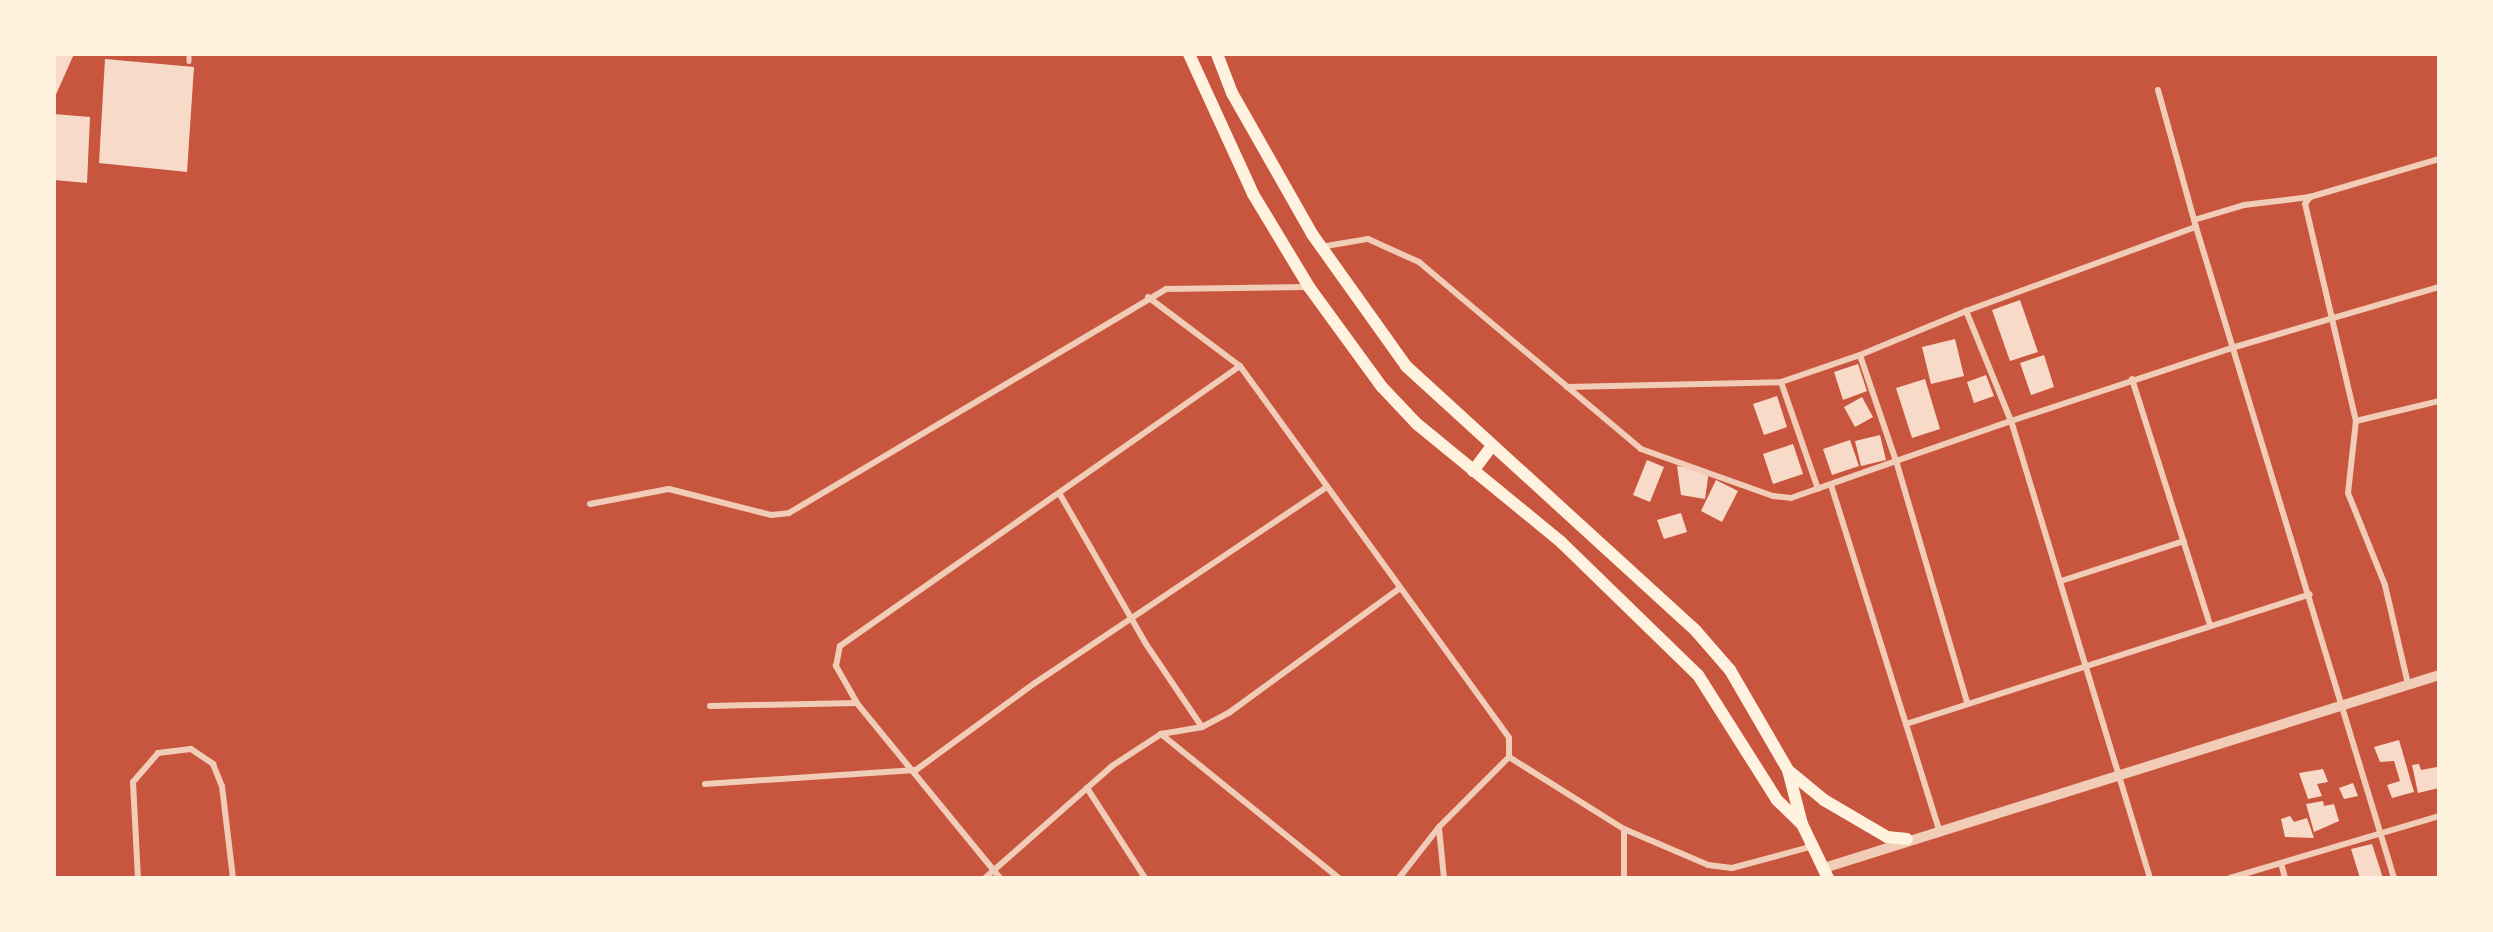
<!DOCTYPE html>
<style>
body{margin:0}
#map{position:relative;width:2493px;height:932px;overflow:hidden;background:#c8553d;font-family:"Libre Baskerville",serif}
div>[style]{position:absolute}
.building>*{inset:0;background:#f7dbc8}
.service>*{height:4.5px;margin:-2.25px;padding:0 2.25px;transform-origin:2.25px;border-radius:2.25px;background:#f1ccb7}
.minor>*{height:6px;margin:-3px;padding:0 3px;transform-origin:3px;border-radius:3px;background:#f1ccb7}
.tertiary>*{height:10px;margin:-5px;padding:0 5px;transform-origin:5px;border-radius:5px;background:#f1ccb7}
.secondary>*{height:12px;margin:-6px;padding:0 6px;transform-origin:6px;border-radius:6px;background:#fff3e0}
span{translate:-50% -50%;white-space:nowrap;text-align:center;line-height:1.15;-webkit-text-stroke:4.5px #fff3e0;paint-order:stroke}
.frame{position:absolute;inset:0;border:56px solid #fff3e0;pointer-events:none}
</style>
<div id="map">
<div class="building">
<div style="clip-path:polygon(54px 54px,74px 54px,54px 99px)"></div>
<div style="clip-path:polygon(105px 59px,194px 67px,187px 172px,99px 163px)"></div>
<div style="clip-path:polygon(54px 114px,90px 117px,87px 183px,54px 180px)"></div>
<div style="clip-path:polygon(2020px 300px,2038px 352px,2010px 361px,1992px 310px)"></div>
<div style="clip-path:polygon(1955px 339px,1964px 376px,1931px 384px,1922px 347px)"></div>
<div style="clip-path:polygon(2044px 355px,2054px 387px,2031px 395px,2020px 363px)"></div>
<div style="clip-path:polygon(1858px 364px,1867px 391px,1843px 400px,1834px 372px)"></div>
<div style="clip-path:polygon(1986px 375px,1994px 396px,1974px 403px,1967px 382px)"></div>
<div style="clip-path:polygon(1925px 379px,1940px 429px,1912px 438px,1896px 388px)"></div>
<div style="clip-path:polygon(1777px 396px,1787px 427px,1764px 435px,1753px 404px)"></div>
<div style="clip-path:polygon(1862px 397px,1873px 417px,1855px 427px,1844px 407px)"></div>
<div style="clip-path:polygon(1880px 435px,1886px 460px,1861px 466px,1855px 441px)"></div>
<div style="clip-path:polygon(1850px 440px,1859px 466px,1832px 475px,1823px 449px)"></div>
<div style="clip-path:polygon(1793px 444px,1803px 474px,1773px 484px,1763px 454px)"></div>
<div style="clip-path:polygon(1647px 460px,1664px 467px,1650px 502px,1633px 495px)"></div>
<div style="clip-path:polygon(1677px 466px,1709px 471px,1705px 499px,1681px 495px)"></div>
<div style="clip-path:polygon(1716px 480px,1738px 491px,1722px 522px,1701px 511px)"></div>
<div style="clip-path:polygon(1681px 513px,1687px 532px,1664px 539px,1657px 520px)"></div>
<div style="clip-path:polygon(2399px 740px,2414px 792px,2392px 798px,2387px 785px,2400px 781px,2394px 761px,2380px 762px,2374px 747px)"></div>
<div style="clip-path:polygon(2419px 764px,2421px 770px,2437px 767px,2439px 788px,2418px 793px,2412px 765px)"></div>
<div style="clip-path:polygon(2323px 769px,2328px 782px,2317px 784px,2322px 796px,2308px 799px,2299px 773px)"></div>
<div style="clip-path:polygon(2353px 783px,2358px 796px,2344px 799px,2339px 788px)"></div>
<div style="clip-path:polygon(2323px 801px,2324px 806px,2334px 804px,2339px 821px,2314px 832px,2306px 804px)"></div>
<div style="clip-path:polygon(2290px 816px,2294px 822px,2307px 818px,2314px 838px,2285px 837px,2281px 819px)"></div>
<div style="clip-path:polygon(2372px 844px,2383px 878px,2360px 878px,2351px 849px)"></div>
</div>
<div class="service">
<div style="left:189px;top:54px;width:7px;rotate:90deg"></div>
</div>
<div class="minor">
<div style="left:2158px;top:90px;width:142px;rotate:74.5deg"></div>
<div style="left:2194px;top:220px;width:52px;rotate:-16.7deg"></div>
<div style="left:2244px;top:205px;width:66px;rotate:-6.9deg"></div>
<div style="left:1320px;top:247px;width:49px;rotate:-9.5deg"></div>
<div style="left:1368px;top:239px;width:56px;rotate:24.3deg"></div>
<div style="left:1419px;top:262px;width:290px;rotate:40.1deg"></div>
<div style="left:1641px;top:449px;width:140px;rotate:19.6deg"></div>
<div style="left:1773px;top:496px;width:18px;rotate:6deg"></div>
<div style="left:1791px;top:498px;width:111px;rotate:-19.4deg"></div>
<div style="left:1896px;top:461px;width:112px;rotate:-108.8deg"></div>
<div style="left:1860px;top:355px;width:115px;rotate:-22.5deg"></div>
<div style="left:1148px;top:297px;width:115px;rotate:36.9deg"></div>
<div style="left:2132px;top:379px;width:258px;rotate:72.4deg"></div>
<div style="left:1781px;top:382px;width:113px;rotate:70.9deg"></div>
<div style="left:1567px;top:387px;width:214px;rotate:-1.3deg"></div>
<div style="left:1781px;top:382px;width:83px;rotate:-18.9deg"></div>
<div style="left:2356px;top:421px;width:85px;rotate:-13.5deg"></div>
<div style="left:1831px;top:485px;width:361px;rotate:72.6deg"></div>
<div style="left:590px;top:504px;width:80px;rotate:-10.8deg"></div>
<div style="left:669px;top:489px;width:105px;rotate:14.3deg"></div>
<div style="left:771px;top:515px;width:18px;rotate:-6deg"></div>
<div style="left:789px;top:513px;width:439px;rotate:-30.7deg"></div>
<div style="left:1166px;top:289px;width:142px;rotate:-0.8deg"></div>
<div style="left:2061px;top:581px;width:129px;rotate:-18deg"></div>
<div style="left:2408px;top:684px;width:102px;rotate:-103.1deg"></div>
<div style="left:2385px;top:585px;width:99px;rotate:-111.9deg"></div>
<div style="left:2348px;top:493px;width:72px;rotate:-83.7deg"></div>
<div style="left:2356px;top:421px;width:223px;rotate:-103.2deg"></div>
<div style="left:2305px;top:204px;width:9px;rotate:-54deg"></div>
<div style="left:2310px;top:197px;width:134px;rotate:-16.4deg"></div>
<div style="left:1967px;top:702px;width:251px;rotate:-106.4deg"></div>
<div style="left:1896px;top:461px;width:122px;rotate:-19.2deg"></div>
<div style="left:2011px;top:421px;width:119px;rotate:-112.2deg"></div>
<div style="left:1966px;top:311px;width:245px;rotate:-20.1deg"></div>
<div style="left:2196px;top:227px;width:680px;rotate:73.08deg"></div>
<div style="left:710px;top:706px;width:147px;rotate:-1.2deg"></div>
<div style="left:1906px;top:724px;width:424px;rotate:-17.8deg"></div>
<div style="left:1202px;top:727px;width:32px;rotate:-28deg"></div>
<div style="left:1230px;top:712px;width:210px;rotate:-36.1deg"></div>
<div style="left:1161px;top:734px;width:229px;rotate:39deg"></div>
<div style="left:1509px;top:757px;width:136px;rotate:32.1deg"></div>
<div style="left:1624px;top:829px;width:91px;rotate:23.2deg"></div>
<div style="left:1708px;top:865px;width:24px;rotate:7deg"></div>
<div style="left:1732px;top:868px;width:81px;rotate:-15.1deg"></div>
<div style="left:705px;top:784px;width:211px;rotate:-3.8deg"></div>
<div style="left:916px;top:770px;width:147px;rotate:-36.2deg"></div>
<div style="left:1035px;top:683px;width:352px;rotate:-33.9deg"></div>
<div style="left:1087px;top:788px;width:107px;rotate:57.2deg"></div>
<div style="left:1439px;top:828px;width:50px;rotate:84.3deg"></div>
<div style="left:1624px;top:829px;width:49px;rotate:90deg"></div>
<div style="left:2281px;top:863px;width:16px;rotate:75deg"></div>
<div style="left:138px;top:878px;width:96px;rotate:-93deg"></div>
<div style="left:133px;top:782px;width:38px;rotate:-49deg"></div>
<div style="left:158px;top:753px;width:33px;rotate:-7deg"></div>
<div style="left:191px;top:749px;width:27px;rotate:34deg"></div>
<div style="left:213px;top:764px;width:24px;rotate:68deg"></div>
<div style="left:222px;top:786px;width:93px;rotate:83.2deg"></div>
<div style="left:985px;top:878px;width:169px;rotate:-41.4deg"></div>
<div style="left:1112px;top:766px;width:59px;rotate:-33.1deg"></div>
<div style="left:1161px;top:734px;width:42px;rotate:-9.7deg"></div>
<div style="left:1202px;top:727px;width:100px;rotate:-124deg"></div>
<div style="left:1146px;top:644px;width:174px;rotate:-119.9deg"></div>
<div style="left:1000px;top:878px;width:226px;rotate:-129.3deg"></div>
<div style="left:857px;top:703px;width:43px;rotate:-119.6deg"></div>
<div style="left:836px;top:666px;width:20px;rotate:-79deg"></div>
<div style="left:840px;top:646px;width:488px;rotate:-35deg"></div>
<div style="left:1240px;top:366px;width:459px;rotate:54.1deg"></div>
<div style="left:1509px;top:738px;width:19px;rotate:90deg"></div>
<div style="left:1509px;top:757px;width:99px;rotate:135deg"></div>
<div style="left:1439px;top:827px;width:65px;rotate:128.1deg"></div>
<div style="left:2150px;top:878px;width:478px;rotate:-106.9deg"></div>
<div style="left:2011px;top:421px;width:236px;rotate:-18.3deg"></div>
<div style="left:2235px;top:347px;width:213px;rotate:-16.4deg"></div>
<div style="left:2230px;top:878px;width:218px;rotate:-16.5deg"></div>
</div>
<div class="tertiary">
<div style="left:1824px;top:868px;width:645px;rotate:-17.42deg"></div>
</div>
<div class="secondary">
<div style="left:1189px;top:54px;width:154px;rotate:65.4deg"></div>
<div style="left:1253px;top:194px;width:109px;rotate:58.9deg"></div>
<div style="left:1309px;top:287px;width:124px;rotate:53.9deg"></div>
<div style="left:1382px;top:387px;width:51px;rotate:46.6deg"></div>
<div style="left:1417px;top:424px;width:186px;rotate:39.3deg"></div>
<div style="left:1561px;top:542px;width:191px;rotate:44.2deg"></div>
<div style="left:1698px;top:675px;width:148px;rotate:57.7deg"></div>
<div style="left:1777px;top:800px;width:35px;rotate:44deg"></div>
<div style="left:1217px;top:54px;width:42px;rotate:69deg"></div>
<div style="left:1232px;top:93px;width:162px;rotate:60.4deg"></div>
<div style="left:1312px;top:234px;width:162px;rotate:54.5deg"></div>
<div style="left:1406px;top:366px;width:393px;rotate:42.4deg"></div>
<div style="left:1696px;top:631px;width:52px;rotate:48.9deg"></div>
<div style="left:1730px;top:670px;width:116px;rotate:59.9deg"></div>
<div style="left:1788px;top:770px;width:56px;rotate:75.5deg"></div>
<div style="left:1802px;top:824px;width:60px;rotate:64.3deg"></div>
<div style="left:1473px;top:471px;width:31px;rotate:-53deg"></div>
<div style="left:1790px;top:772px;width:44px;rotate:39.5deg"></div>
<div style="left:1824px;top:800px;width:73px;rotate:30.4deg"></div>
<div style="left:1887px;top:837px;width:20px;rotate:6deg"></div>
</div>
<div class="frame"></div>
</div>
